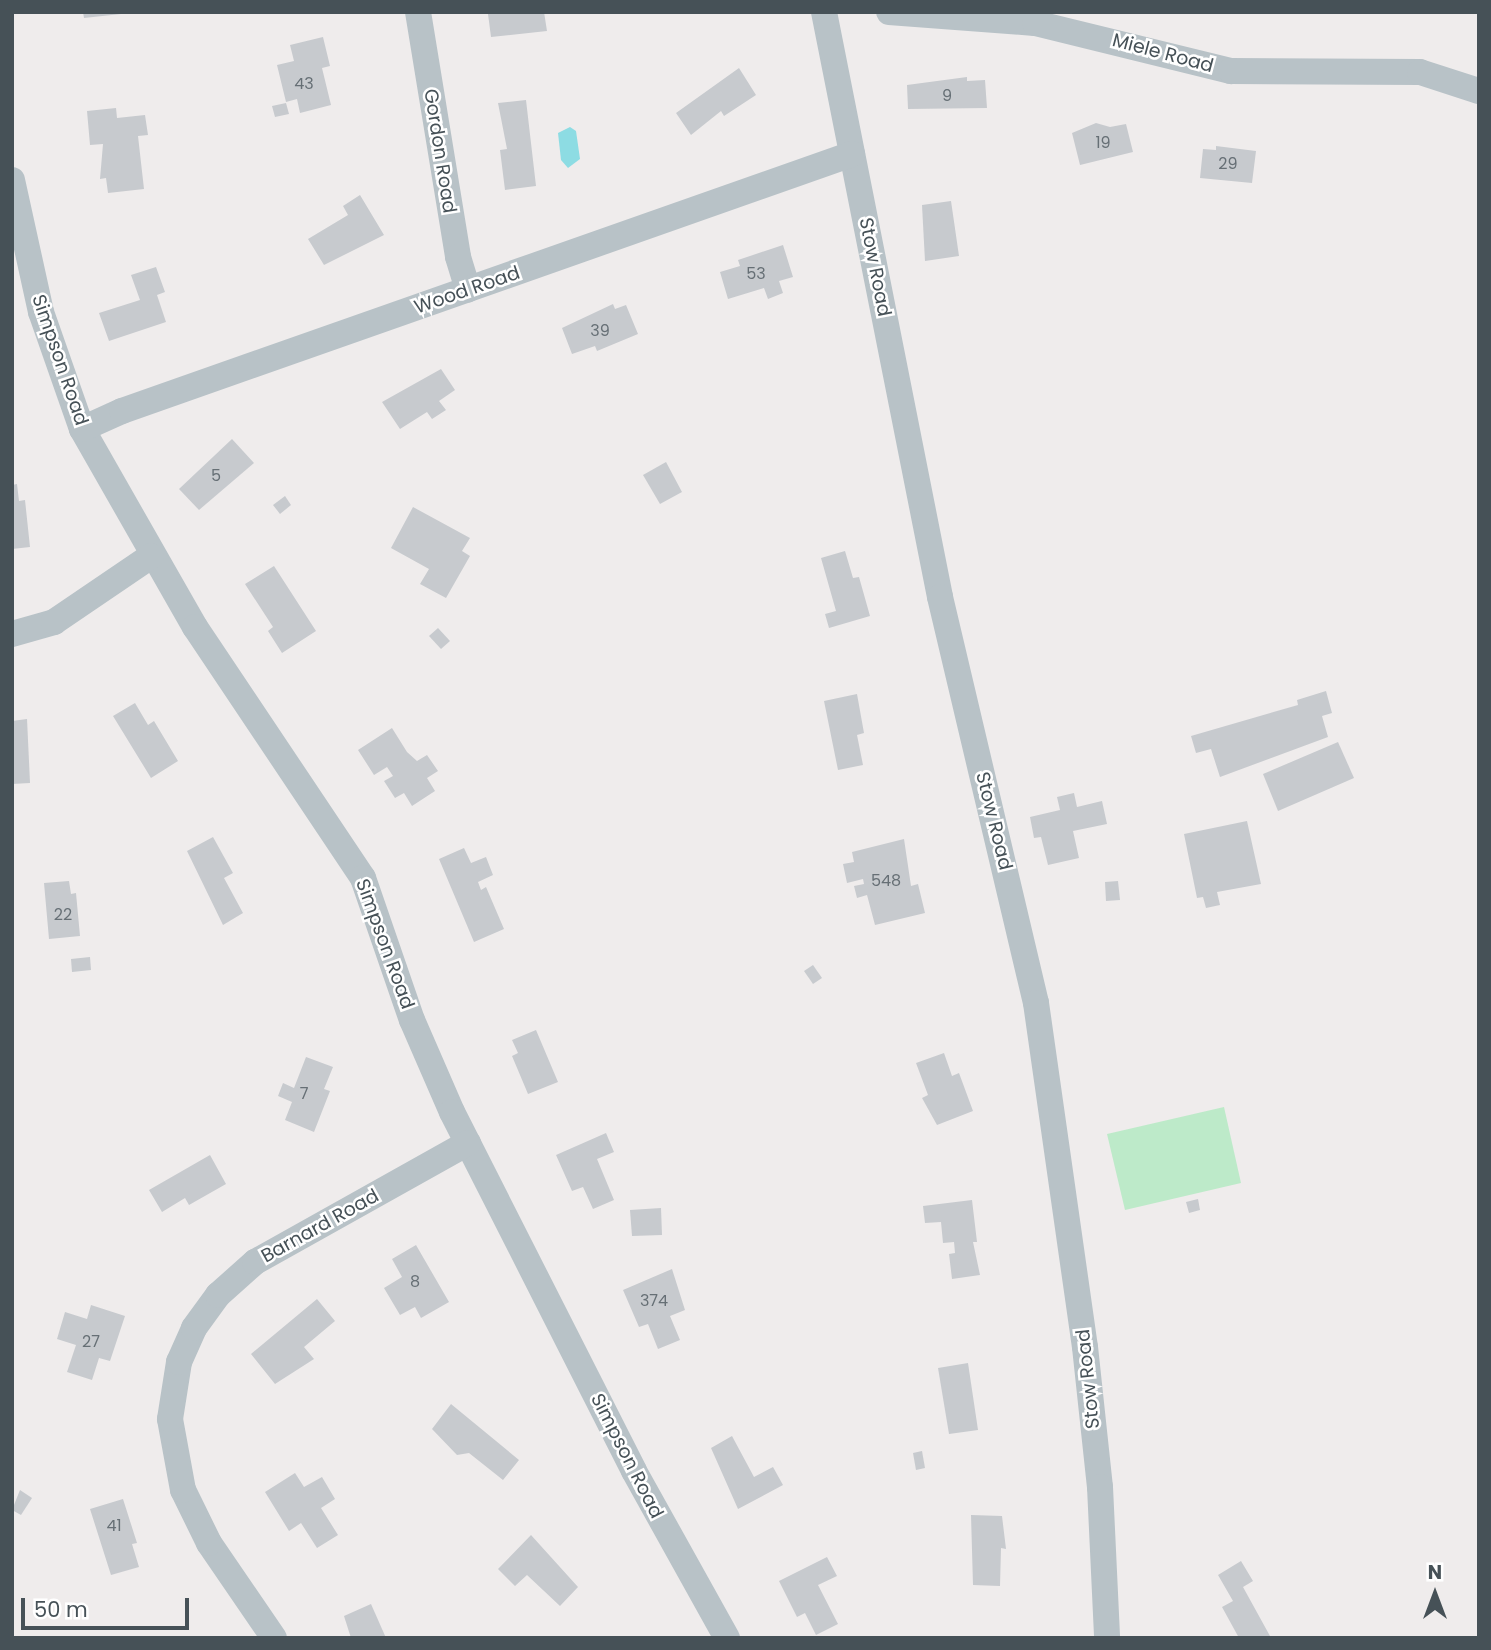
<!DOCTYPE html>
<style>
body{margin:0}
#map{position:relative;width:1491px;height:1650px;overflow:hidden;background:#efecec;font-family:Poppins,sans-serif}
div>[style]{position:absolute}
.green>*{inset:0;background:#bdeac9}
.water>*{inset:0;background:#8ddce3}
.building>*{inset:0;background:#c7cace}
.minor>*{height:26px;margin:-13px;padding:0 13px;transform-origin:13px;border-radius:13px;background:#b8c2c7}
span{translate:-50% -50%;white-space:nowrap;text-align:center;line-height:1.15;-webkit-text-stroke:5px #fff;paint-order:stroke}
.number-label{font-size:16px;color:#666f75}
.number-label span{-webkit-text-stroke-width:0}
.street-label{font-size:19px;color:#465157}
.frame{position:absolute;inset:0;border:14px solid #465157;pointer-events:none}
.north{position:absolute;left:1400px;top:1559px;width:70px;height:70px;-webkit-text-stroke:5px #fff;paint-order:stroke;rotate:0deg;font-size:19px;font-weight:700;line-height:28px;text-align:center;color:#465157}
.north::after{content:'';display:block;margin:auto;width:24px;height:32px;background:#465157;clip-path:polygon(50% 0,100% 100%,50% 72%,0 100%)}
.scale{position:absolute;left:21px;top:1598px;width:168px;height:32px;box-sizing:border-box;border:4px solid #465157;border-top:0;padding-left:9px;font-size:21px;line-height:24px;white-space:nowrap;color:#465157;-webkit-text-stroke:5px #fff;paint-order:stroke}
</style>
<div id="map">
<div class="green">
<div style="clip-path:polygon(1224px 1107px,1241px 1183px,1125px 1210px,1107px 1134px)"></div>
</div>
<div class="water">
<div style="clip-path:polygon(570px 127px,576px 131px,580px 159px,568px 168px,561px 160px,558px 133px)"></div>
</div>
<div class="building">
<div style="clip-path:polygon(83px 12px,121px 12px,121px 14px,84px 18px)"></div>
<div style="clip-path:polygon(544px 12px,547px 31px,491px 37px,488px 14px)"></div>
<div style="clip-path:polygon(323px 37px,330px 66px,322px 68px,331px 105px,300px 113px,297px 99px,286px 102px,277px 65px,294px 61px,290px 45px)"></div>
<div style="clip-path:polygon(739px 68px,756px 95px,724px 116px,721px 111px,691px 135px,676px 113px)"></div>
<div style="clip-path:polygon(967px 77px,967px 81px,985px 80px,987px 108px,908px 109px,907px 85px)"></div>
<div style="clip-path:polygon(526px 100px,536px 186px,505px 190px,500px 150px,507px 149px,498px 103px)"></div>
<div style="clip-path:polygon(286px 103px,289px 114px,275px 117px,272px 106px)"></div>
<div style="clip-path:polygon(116px 108px,117px 118px,145px 115px,148px 135px,138px 136px,144px 189px,108px 193px,106px 178px,100px 179px,103px 144px,90px 145px,87px 111px)"></div>
<div style="clip-path:polygon(1096px 123px,1110px 127px,1126px 124px,1133px 152px,1080px 165px,1072px 133px)"></div>
<div style="clip-path:polygon(1216px 146px,1256px 151px,1252px 183px,1200px 178px,1203px 149px,1216px 150px)"></div>
<div style="clip-path:polygon(360px 195px,384px 235px,324px 265px,308px 239px,348px 215px,343px 206px)"></div>
<div style="clip-path:polygon(951px 201px,959px 256px,925px 261px,922px 205px)"></div>
<div style="clip-path:polygon(783px 245px,793px 277px,779px 281px,783px 293px,768px 299px,764px 288px,728px 299px,720px 272px,740px 266px,738px 260px)"></div>
<div style="clip-path:polygon(156px 267px,165px 292px,157px 295px,166px 322px,109px 341px,99px 313px,140px 300px,131px 275px)"></div>
<div style="clip-path:polygon(613px 304px,615px 309px,626px 305px,638px 334px,597px 351px,595px 346px,572px 354px,562px 328px)"></div>
<div style="clip-path:polygon(441px 369px,455px 390px,439px 401px,446px 410px,432px 419px,427px 412px,400px 429px,382px 402px)"></div>
<div style="clip-path:polygon(232px 439px,254px 463px,199px 510px,179px 489px)"></div>
<div style="clip-path:polygon(666px 462px,682px 492px,660px 504px,643px 475px)"></div>
<div style="clip-path:polygon(17px 484px,19px 501px,25px 500px,30px 547px,12px 549px,12px 485px)"></div>
<div style="clip-path:polygon(285px 496px,291px 505px,280px 514px,273px 505px)"></div>
<div style="clip-path:polygon(413px 507px,470px 538px,462px 551px,470px 556px,446px 598px,420px 584px,429px 569px,391px 548px)"></div>
<div style="clip-path:polygon(845px 551px,853px 578px,859px 577px,870px 616px,829px 628px,825px 614px,836px 611px,821px 558px)"></div>
<div style="clip-path:polygon(274px 566px,316px 631px,282px 653px,268px 631px,273px 627px,245px 584px)"></div>
<div style="clip-path:polygon(438px 628px,450px 641px,441px 649px,429px 636px)"></div>
<div style="clip-path:polygon(1326px 691px,1332px 713px,1322px 716px,1328px 737px,1220px 777px,1211px 749px,1196px 753px,1191px 736px,1298px 705px,1297px 700px)"></div>
<div style="clip-path:polygon(857px 694px,864px 733px,857px 735px,863px 765px,838px 770px,824px 701px)"></div>
<div style="clip-path:polygon(135px 703px,148px 725px,154px 721px,178px 761px,151px 778px,113px 716px)"></div>
<div style="clip-path:polygon(27px 719px,30px 783px,12px 784px,12px 721px)"></div>
<div style="clip-path:polygon(392px 728px,407px 752px,417px 761px,427px 755px,438px 771px,427px 778px,435px 791px,412px 806px,404px 793px,395px 798px,384px 781px,393px 776px,387px 767px,374px 775px,358px 750px)"></div>
<div style="clip-path:polygon(1338px 742px,1354px 778px,1278px 811px,1263px 774px)"></div>
<div style="clip-path:polygon(1074px 793px,1077px 807px,1102px 801px,1107px 824px,1073px 831px,1079px 858px,1048px 865px,1041px 837px,1034px 838px,1030px 817px,1060px 810px,1057px 797px)"></div>
<div style="clip-path:polygon(1247px 821px,1261px 884px,1217px 892px,1220px 905px,1206px 908px,1203px 897px,1197px 898px,1184px 834px)"></div>
<div style="clip-path:polygon(213px 837px,233px 873px,224px 878px,243px 913px,223px 925px,187px 851px)"></div>
<div style="clip-path:polygon(904px 839px,911px 886px,918px 884px,925px 913px,875px 925px,867px 895px,857px 898px,854px 886px,864px 884px,863px 879px,847px 883px,843px 864px,854px 862px,852px 852px)"></div>
<div style="clip-path:polygon(464px 848px,471px 863px,486px 857px,493px 875px,478px 882px,481px 890px,486px 887px,504px 929px,474px 942px,439px 859px)"></div>
<div style="clip-path:polygon(69px 881px,71px 894px,76px 893px,80px 936px,49px 939px,44px 883px)"></div>
<div style="clip-path:polygon(1118px 881px,1120px 900px,1106px 901px,1105px 882px)"></div>
<div style="clip-path:polygon(90px 957px,91px 970px,72px 972px,71px 959px)"></div>
<div style="clip-path:polygon(813px 965px,822px 978px,813px 984px,804px 971px)"></div>
<div style="clip-path:polygon(536px 1030px,558px 1082px,528px 1094px,512px 1056px,518px 1053px,512px 1040px)"></div>
<div style="clip-path:polygon(944px 1053px,952px 1076px,959px 1073px,973px 1111px,937px 1125px,922px 1098px,928px 1095px,916px 1063px)"></div>
<div style="clip-path:polygon(306px 1057px,333px 1067px,324px 1089px,330px 1091px,314px 1132px,285px 1120px,292px 1102px,278px 1096px,283px 1083px,294px 1088px)"></div>
<div style="clip-path:polygon(606px 1133px,614px 1152px,597px 1159px,614px 1200px,593px 1209px,583px 1187px,572px 1191px,556px 1155px)"></div>
<div style="clip-path:polygon(210px 1155px,226px 1184px,189px 1205px,185px 1198px,162px 1212px,149px 1190px)"></div>
<div style="clip-path:polygon(1198px 1199px,1200px 1210px,1189px 1213px,1186px 1202px)"></div>
<div style="clip-path:polygon(972px 1200px,977px 1242px,973px 1242px,980px 1275px,952px 1279px,949px 1254px,955px 1253px,954px 1242px,943px 1243px,941px 1222px,925px 1223px,923px 1206px)"></div>
<div style="clip-path:polygon(661px 1208px,662px 1235px,632px 1236px,630px 1210px)"></div>
<div style="clip-path:polygon(416px 1245px,449px 1302px,421px 1318px,415px 1307px,400px 1315px,384px 1288px,402px 1277px,392px 1259px)"></div>
<div style="clip-path:polygon(672px 1269px,685px 1310px,670px 1316px,680px 1340px,658px 1349px,648px 1324px,639px 1327px,623px 1290px)"></div>
<div style="clip-path:polygon(317px 1299px,335px 1321px,304px 1347px,314px 1359px,275px 1384px,251px 1354px)"></div>
<div style="clip-path:polygon(91px 1305px,125px 1316px,110px 1361px,99px 1358px,92px 1380px,67px 1372px,76px 1345px,57px 1339px,65px 1312px,87px 1319px)"></div>
<div style="clip-path:polygon(968px 1363px,978px 1430px,949px 1434px,938px 1368px)"></div>
<div style="clip-path:polygon(451px 1404px,519px 1460px,503px 1480px,469px 1453px,457px 1455px,432px 1429px)"></div>
<div style="clip-path:polygon(732px 1436px,754px 1477px,773px 1467px,783px 1485px,738px 1509px,711px 1448px)"></div>
<div style="clip-path:polygon(922px 1451px,925px 1468px,916px 1470px,913px 1453px)"></div>
<div style="clip-path:polygon(295px 1473px,304px 1487px,322px 1477px,335px 1499px,321px 1508px,338px 1535px,317px 1548px,301px 1523px,289px 1531px,265px 1492px)"></div>
<div style="clip-path:polygon(20px 1490px,32px 1498px,21px 1515px,12px 1510px)"></div>
<div style="clip-path:polygon(123px 1499px,137px 1543px,132px 1544px,139px 1567px,111px 1575px,90px 1509px)"></div>
<div style="clip-path:polygon(971px 1515px,1002px 1516px,1006px 1549px,1001px 1548px,1000px 1586px,973px 1585px)"></div>
<div style="clip-path:polygon(531px 1535px,578px 1587px,560px 1606px,527px 1575px,515px 1586px,498px 1569px)"></div>
<div style="clip-path:polygon(827px 1557px,837px 1576px,818px 1585px,838px 1624px,816px 1635px,805px 1613px,797px 1617px,779px 1581px)"></div>
<div style="clip-path:polygon(1241px 1561px,1253px 1581px,1243px 1587px,1270px 1636px,1267px 1638px,1239px 1638px,1222px 1607px,1233px 1601px,1218px 1575px)"></div>
<div style="clip-path:polygon(371px 1604px,386px 1638px,351px 1638px,344px 1616px)"></div>
</div>
<div class="minor">
<div style="left:418px;top:12px;width:248px;rotate:80.7deg"></div>
<div style="left:458px;top:257px;width:34px;rotate:73deg"></div>
<div style="left:824px;top:12px;width:596px;rotate:78.78deg"></div>
<div style="left:940px;top:597px;width:417px;rotate:76.7deg"></div>
<div style="left:1036px;top:1003px;width:347px;rotate:81.9deg"></div>
<div style="left:1085px;top:1347px;width:141px;rotate:83.9deg"></div>
<div style="left:1100px;top:1487px;width:151px;rotate:87.3deg"></div>
<div style="left:889px;top:12px;width:146px;rotate:4.3deg"></div>
<div style="left:1035px;top:23px;width:202px;rotate:13.8deg"></div>
<div style="left:1231px;top:71px;width:189px;rotate:0.3deg"></div>
<div style="left:1420px;top:72px;width:62px;rotate:17.9deg"></div>
<div style="left:12px;top:180px;width:135px;rotate:77.6deg"></div>
<div style="left:41px;top:312px;width:124px;rotate:70.7deg"></div>
<div style="left:82px;top:429px;width:228px;rotate:60.3deg"></div>
<div style="left:195px;top:627px;width:302px;rotate:56.2deg"></div>
<div style="left:363px;top:878px;width:150px;rotate:71deg"></div>
<div style="left:412px;top:1020px;width:100px;rotate:66.5deg"></div>
<div style="left:452px;top:1112px;width:402px;rotate:63.1deg"></div>
<div style="left:634px;top:1471px;width:191px;rotate:60.9deg"></div>
<div style="left:82px;top:429px;width:44px;rotate:-24.2deg"></div>
<div style="left:122px;top:411px;width:774px;rotate:-19.39deg"></div>
<div style="left:12px;top:634px;width:44px;rotate:-15.9deg"></div>
<div style="left:54px;top:622px;width:117px;rotate:-34.2deg"></div>
<div style="left:274px;top:1638px;width:115px;rotate:-124.4deg"></div>
<div style="left:209px;top:1543px;width:59px;rotate:-116.1deg"></div>
<div style="left:183px;top:1490px;width:72px;rotate:-100.4deg"></div>
<div style="left:170px;top:1419px;width:58px;rotate:-81deg"></div>
<div style="left:179px;top:1362px;width:37px;rotate:-66deg"></div>
<div style="left:194px;top:1328px;width:41px;rotate:-54deg"></div>
<div style="left:218px;top:1295px;width:50px;rotate:-41.7deg"></div>
<div style="left:255px;top:1262px;width:244px;rotate:-29.2deg"></div>
</div>
<div class="number-label">
<span style="left:304px;top:84px">43</span>
<span style="left:947px;top:96px">9</span>
<span style="left:1103px;top:143px">19</span>
<span style="left:1228px;top:164px">29</span>
<span style="left:756px;top:274px">53</span>
<span style="left:600px;top:331px">39</span>
<span style="left:216px;top:476px">5</span>
<span style="left:886px;top:881px">548</span>
<span style="left:63px;top:915px">22</span>
<span style="left:304px;top:1094px">7</span>
<span style="left:415px;top:1282px">8</span>
<span style="left:654px;top:1301px">374</span>
<span style="left:91px;top:1342px">27</span>
<span style="left:114px;top:1526px">41</span>
</div>
<div class="street-label">
<span style="left:1163px;top:53px;rotate:15deg">Miele Road</span>
<span style="left:440px;top:151px;rotate:81deg">Gordon Road</span>
<span style="left:875px;top:267px;rotate:79deg">Stow Road</span>
<span style="left:467px;top:290px;rotate:-19deg">Wood Road</span>
<span style="left:60px;top:360px;rotate:71deg">Simpson Road</span>
<span style="left:994px;top:821px;rotate:76deg">Stow Road</span>
<span style="left:385px;top:944px;rotate:70deg">Simpson Road</span>
<span style="left:320px;top:1226px;rotate:-29deg">Barnard Road</span>
<span style="left:1088px;top:1379px;rotate:-96deg">Stow Road</span>
<span style="left:627px;top:1456px;rotate:63deg">Simpson Road</span>
</div>
<div class="frame"></div>
<div class="north">N</div>
<div class="scale">50 m</div>
</div>
